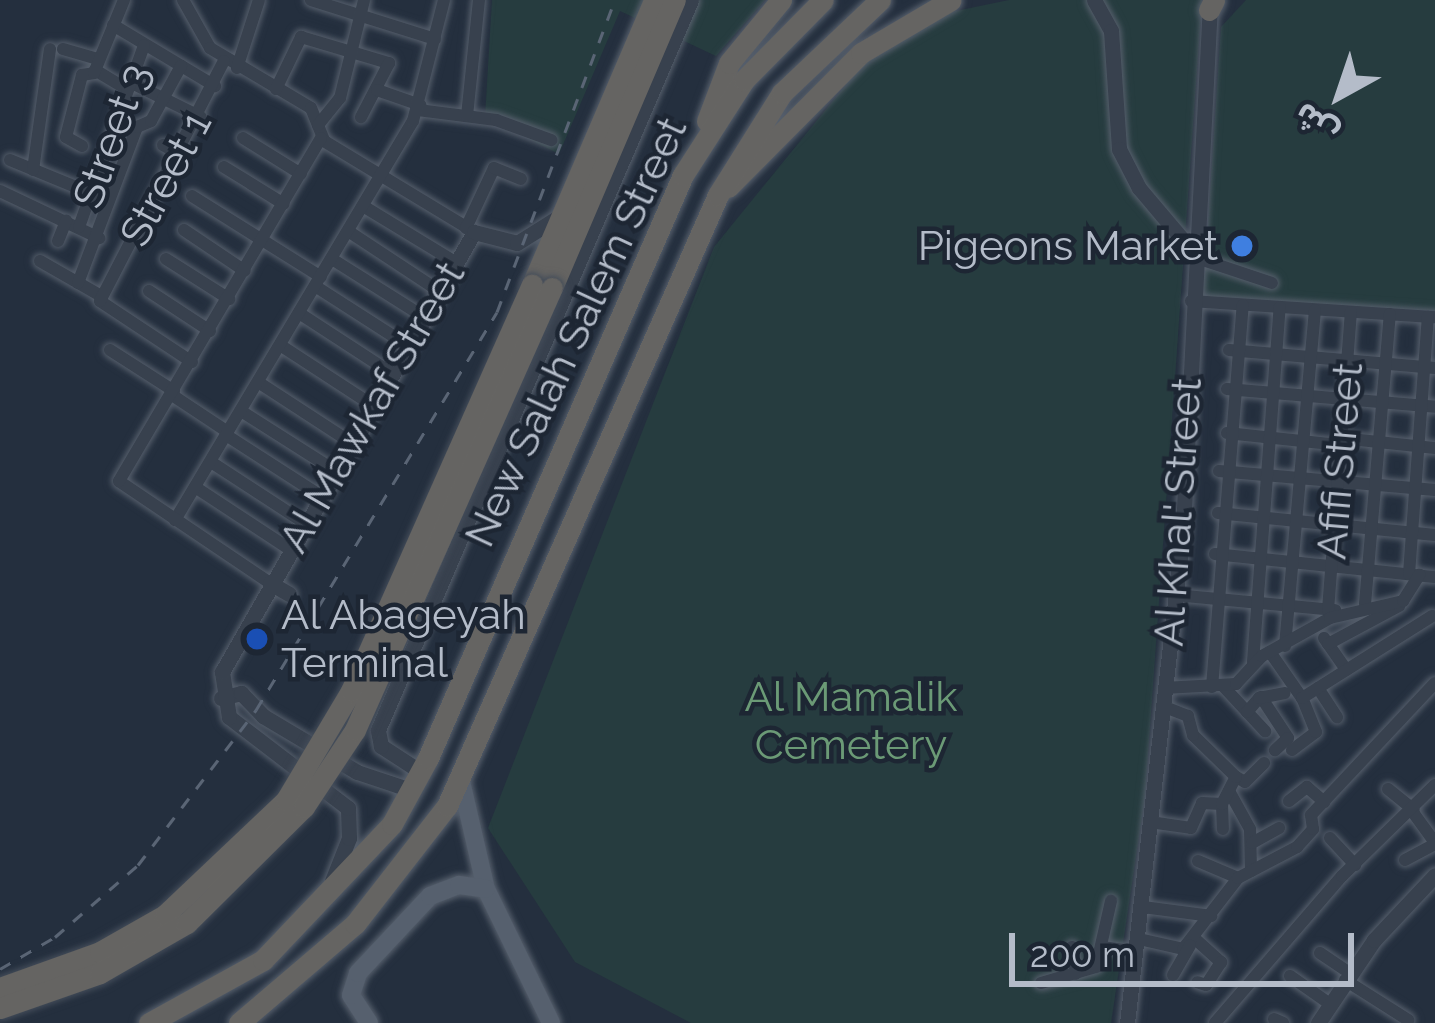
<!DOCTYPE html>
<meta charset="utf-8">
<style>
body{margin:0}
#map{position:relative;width:1435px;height:1023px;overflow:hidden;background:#242f3e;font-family:Raleway,"Noto Sans Arabic",sans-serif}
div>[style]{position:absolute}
.green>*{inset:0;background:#263c3f}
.roads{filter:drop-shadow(0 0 3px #565f6c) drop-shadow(0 0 3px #565f6c)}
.minor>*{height:12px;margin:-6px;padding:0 6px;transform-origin:6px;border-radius:6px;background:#38414e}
.tertiary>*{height:15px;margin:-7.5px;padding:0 7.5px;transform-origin:7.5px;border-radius:7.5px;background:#38414e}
.primary>*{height:18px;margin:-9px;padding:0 9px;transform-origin:9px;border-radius:9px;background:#56606e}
.trunk>*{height:21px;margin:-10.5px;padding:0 10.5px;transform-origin:10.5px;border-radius:10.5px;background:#656462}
.rail>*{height:3px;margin-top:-1.5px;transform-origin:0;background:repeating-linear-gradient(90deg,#5a6575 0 12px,transparent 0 24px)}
.bridges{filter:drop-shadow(0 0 3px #434c59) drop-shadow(0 0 3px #434c59)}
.trunk-bridge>*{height:21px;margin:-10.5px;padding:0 10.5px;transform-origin:10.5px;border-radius:10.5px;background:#656462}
.dots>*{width:33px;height:33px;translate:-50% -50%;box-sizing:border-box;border:6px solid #1d2633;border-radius:50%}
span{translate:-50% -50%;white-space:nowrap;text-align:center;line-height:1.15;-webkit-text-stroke:9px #1d2633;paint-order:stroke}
.street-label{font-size:42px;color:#b4bcc9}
.poi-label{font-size:42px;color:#b4bcc9}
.right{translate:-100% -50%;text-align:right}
.left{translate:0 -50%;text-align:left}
.park-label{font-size:42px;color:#6b9a76}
.north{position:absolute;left:1279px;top:36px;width:120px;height:120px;-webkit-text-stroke:9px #1d2633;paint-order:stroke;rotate:220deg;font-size:33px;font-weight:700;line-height:48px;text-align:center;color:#b4bcc9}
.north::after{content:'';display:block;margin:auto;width:42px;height:54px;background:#b4bcc9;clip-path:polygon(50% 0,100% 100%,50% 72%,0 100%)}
.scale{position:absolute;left:1009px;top:933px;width:345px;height:54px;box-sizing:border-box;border:6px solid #b4bcc9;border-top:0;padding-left:15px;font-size:36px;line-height:42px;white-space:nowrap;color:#b4bcc9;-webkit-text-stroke:9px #1d2633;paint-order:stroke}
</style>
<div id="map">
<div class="green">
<div style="clip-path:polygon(492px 0,765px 0,716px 56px,620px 11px,559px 154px,485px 117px)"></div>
<div style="clip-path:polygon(1009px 0,1202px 0,1145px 797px,1111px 1023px,691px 1023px,575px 962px,488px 828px,714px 247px,866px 60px,946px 13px)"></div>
<div style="clip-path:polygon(1246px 0,1435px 0,1435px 311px,1203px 297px,1221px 27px)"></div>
</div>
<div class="roads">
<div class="minor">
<div style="left:183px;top:0;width:55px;rotate:60.6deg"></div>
<div style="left:210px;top:48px;width:117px;rotate:30.7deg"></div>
<div style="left:311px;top:108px;width:35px;rotate:68deg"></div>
<div style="left:324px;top:141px;width:175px;rotate:31.2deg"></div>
<div style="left:311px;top:0;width:130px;rotate:17.5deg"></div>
<div style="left:113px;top:25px;width:119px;rotate:30.9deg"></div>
<div style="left:63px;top:49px;width:37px;rotate:16deg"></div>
<div style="left:237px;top:68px;width:71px;rotate:-72.1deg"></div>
<div style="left:95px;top:70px;width:35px;rotate:31deg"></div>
<div style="left:128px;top:81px;width:81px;rotate:26.3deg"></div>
<div style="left:276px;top:89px;width:58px;rotate:-64.3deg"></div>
<div style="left:301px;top:37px;width:92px;rotate:16.5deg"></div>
<div style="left:389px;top:63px;width:61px;rotate:117.4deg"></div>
<div style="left:377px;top:90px;width:46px;rotate:19.2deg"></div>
<div style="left:418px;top:110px;width:79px;rotate:7.3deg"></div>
<div style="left:496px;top:120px;width:59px;rotate:20deg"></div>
<div style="left:467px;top:116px;width:117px;rotate:-84.1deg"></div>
<div style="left:318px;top:125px;width:35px;rotate:-51deg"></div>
<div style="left:340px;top:98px;width:101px;rotate:-76.2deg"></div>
<div style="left:243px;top:138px;width:68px;rotate:31.8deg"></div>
<div style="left:163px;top:145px;width:21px;rotate:29deg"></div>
<div style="left:82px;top:146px;width:18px;rotate:-151deg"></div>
<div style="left:66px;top:137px;width:64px;rotate:-75.5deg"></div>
<div style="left:82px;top:75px;width:12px;rotate:-9deg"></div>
<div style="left:94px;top:73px;width:79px;rotate:-67.7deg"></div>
<div style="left:10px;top:160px;width:90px;rotate:22.3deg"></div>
<div style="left:224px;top:167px;width:70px;rotate:31.7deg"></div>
<div style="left:33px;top:170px;width:122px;rotate:-82deg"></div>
<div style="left:0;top:191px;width:110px;rotate:25.4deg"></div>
<div style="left:192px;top:196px;width:152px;rotate:32.1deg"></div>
<div style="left:363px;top:206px;width:108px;rotate:31.3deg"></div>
<div style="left:79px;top:227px;width:193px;rotate:-70.3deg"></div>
<div style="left:466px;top:228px;width:66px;rotate:-65deg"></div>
<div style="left:494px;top:168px;width:29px;rotate:22deg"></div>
<div style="left:184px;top:230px;width:73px;rotate:33.9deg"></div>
<div style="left:348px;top:231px;width:109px;rotate:33.4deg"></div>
<div style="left:58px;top:241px;width:22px;rotate:-68deg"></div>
<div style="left:1194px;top:257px;width:82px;rotate:18.4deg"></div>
<div style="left:166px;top:259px;width:75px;rotate:32.4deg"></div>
<div style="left:332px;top:259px;width:109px;rotate:32.2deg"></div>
<div style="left:40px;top:261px;width:70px;rotate:29.8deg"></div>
<div style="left:78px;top:283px;width:167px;rotate:-69.3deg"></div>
<div style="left:137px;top:127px;width:15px;rotate:-23deg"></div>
<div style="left:151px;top:121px;width:63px;rotate:-61.4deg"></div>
<div style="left:315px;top:286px;width:109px;rotate:32.7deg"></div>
<div style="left:149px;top:291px;width:73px;rotate:33.3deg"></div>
<div style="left:1191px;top:301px;width:245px;rotate:3.8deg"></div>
<div style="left:299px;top:313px;width:110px;rotate:33.1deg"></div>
<div style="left:280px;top:345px;width:110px;rotate:33.1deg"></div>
<div style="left:110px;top:350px;width:76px;rotate:32.6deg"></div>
<div style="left:1229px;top:350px;width:207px;rotate:5deg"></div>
<div style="left:192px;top:362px;width:110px;rotate:-146.5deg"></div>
<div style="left:100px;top:301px;width:270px;rotate:-62.7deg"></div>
<div style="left:258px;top:382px;width:110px;rotate:33.1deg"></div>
<div style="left:1227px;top:389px;width:209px;rotate:4.9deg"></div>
<div style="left:172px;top:395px;width:67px;rotate:33.5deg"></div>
<div style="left:241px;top:411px;width:110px;rotate:32.4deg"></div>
<div style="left:1227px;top:433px;width:114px;rotate:6.1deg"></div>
<div style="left:226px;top:435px;width:111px;rotate:32.8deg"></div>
<div style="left:1341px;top:438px;width:95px;rotate:6.1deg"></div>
<div style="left:211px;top:462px;width:110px;rotate:33.1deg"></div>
<div style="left:1219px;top:471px;width:217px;rotate:5deg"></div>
<div style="left:195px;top:487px;width:111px;rotate:33.3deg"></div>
<div style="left:1218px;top:513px;width:218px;rotate:5.8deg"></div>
<div style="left:175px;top:520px;width:465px;rotate:-59.2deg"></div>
<div style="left:413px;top:121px;width:125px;rotate:-75.6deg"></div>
<div style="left:1215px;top:554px;width:221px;rotate:6deg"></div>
<div style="left:1409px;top:574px;width:258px;rotate:-85.8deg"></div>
<div style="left:270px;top:583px;width:182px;rotate:-146deg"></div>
<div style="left:119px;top:481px;width:398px;rotate:-59.5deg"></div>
<div style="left:1175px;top:595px;width:161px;rotate:5.4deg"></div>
<div style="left:1365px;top:604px;width:291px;rotate:-85.1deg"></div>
<div style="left:1328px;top:610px;width:299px;rotate:-85.6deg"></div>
<div style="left:1324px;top:638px;width:39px;rotate:55deg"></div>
<div style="left:1328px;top:644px;width:81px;rotate:-28.2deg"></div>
<div style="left:1285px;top:646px;width:337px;rotate:-84.9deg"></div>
<div style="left:1270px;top:652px;width:56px;rotate:55.2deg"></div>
<div style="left:1253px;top:662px;width:356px;rotate:-85.7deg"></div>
<div style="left:1223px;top:686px;width:62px;rotate:47deg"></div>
<div style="left:1212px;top:687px;width:383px;rotate:-85.4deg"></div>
<div style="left:1164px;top:688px;width:72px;rotate:-3.2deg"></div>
<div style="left:1236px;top:684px;width:38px;rotate:-47deg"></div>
<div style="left:1262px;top:656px;width:78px;rotate:-29.2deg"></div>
<div style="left:1330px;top:618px;width:75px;rotate:-13.1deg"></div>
<div style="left:1403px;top:601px;width:31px;rotate:-58deg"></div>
<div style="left:1318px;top:688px;width:35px;rotate:57deg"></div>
<div style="left:1261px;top:697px;width:49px;rotate:56.6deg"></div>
<div style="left:1288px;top:738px;width:18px;rotate:137deg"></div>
<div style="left:1247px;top:712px;width:18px;rotate:-49deg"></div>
<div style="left:1259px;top:698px;width:26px;rotate:-11deg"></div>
<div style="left:1292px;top:750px;width:30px;rotate:-37deg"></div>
<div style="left:1316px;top:732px;width:37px;rotate:-112deg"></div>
<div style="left:1302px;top:698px;width:154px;rotate:-32.2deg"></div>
<div style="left:1236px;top:777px;width:10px;rotate:29deg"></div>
<div style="left:1245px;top:782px;width:27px;rotate:-45deg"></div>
<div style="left:1388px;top:789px;width:33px;rotate:39deg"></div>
<div style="left:1229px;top:791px;width:43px;rotate:61.1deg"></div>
<div style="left:1250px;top:829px;width:42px;rotate:88.6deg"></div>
<div style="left:1289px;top:801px;width:23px;rotate:-38deg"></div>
<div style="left:1307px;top:787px;width:23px;rotate:41deg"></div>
<div style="left:1222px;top:804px;width:25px;rotate:88deg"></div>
<div style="left:1412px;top:811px;width:39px;rotate:54deg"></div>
<div style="left:1150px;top:822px;width:41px;rotate:8.3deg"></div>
<div style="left:1191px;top:828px;width:27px;rotate:-66deg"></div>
<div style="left:1202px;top:803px;width:20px;rotate:3deg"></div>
<div style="left:1222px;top:804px;width:30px;rotate:-63deg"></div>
<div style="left:1236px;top:777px;width:60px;rotate:-135.7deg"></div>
<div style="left:1193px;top:735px;width:20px;rotate:-105deg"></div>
<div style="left:1188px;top:716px;width:28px;rotate:-159deg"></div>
<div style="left:1330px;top:838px;width:37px;rotate:47deg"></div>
<div style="left:1252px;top:843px;width:31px;rotate:-29deg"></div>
<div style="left:1405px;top:860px;width:34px;rotate:-28deg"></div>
<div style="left:1198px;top:861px;width:43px;rotate:23deg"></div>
<div style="left:1143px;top:907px;width:69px;rotate:7.5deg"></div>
<div style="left:1193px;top:937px;width:38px;rotate:42deg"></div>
<div style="left:1221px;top:962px;width:27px;rotate:123deg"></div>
<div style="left:1206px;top:985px;width:9px;rotate:-162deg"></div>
<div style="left:1139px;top:939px;width:45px;rotate:12.8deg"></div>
<div style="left:1183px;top:949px;width:90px;rotate:-52.2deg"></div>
<div style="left:1238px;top:878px;width:67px;rotate:-27.7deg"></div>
<div style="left:1297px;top:847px;width:24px;rotate:-48deg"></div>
<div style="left:1313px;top:829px;width:14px;rotate:-98deg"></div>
<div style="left:1311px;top:815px;width:181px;rotate:-46.8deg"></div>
<div style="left:1072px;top:947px;width:27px;rotate:82deg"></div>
<div style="left:1102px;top:947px;width:35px;rotate:8deg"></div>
<div style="left:1320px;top:953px;width:36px;rotate:34deg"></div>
<div style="left:1173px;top:975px;width:34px;rotate:-60deg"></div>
<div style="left:1290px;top:976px;width:49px;rotate:35deg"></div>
<div style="left:1345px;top:980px;width:75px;rotate:32.4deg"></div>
<div style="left:1041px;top:983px;width:57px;rotate:-16.2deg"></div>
<div style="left:1096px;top:967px;width:68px;rotate:-77.2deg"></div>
<div style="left:1274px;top:1019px;width:10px;rotate:24deg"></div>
<div style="left:1215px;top:1023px;width:194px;rotate:-49.2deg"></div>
<div style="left:1342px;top:876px;width:130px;rotate:-44.4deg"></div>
</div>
<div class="tertiary">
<div style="left:1094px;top:0;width:35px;rotate:61deg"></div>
<div style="left:1111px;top:31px;width:118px;rotate:86.1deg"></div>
<div style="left:1119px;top:149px;width:44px;rotate:62.9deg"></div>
<div style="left:1139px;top:188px;width:84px;rotate:49.8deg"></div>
<div style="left:270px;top:583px;width:22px;rotate:30deg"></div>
<div style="left:221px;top:698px;width:21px;rotate:-14deg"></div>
<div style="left:241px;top:693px;width:32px;rotate:46deg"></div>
<div style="left:263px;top:716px;width:109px;rotate:30.8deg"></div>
<div style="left:357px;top:772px;width:57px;rotate:18.4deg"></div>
<div style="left:421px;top:772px;width:48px;rotate:-147deg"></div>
<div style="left:381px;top:746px;width:16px;rotate:-101deg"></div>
<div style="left:378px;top:730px;width:794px;rotate:-66.79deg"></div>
<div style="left:332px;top:881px;width:46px;rotate:-68.4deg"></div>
<div style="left:349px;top:838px;width:30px;rotate:-92deg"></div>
<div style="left:348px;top:808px;width:150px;rotate:-142.6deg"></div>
<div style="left:229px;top:717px;width:46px;rotate:-98.8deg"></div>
<div style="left:222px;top:672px;width:507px;rotate:-60.2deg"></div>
<div style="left:474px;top:232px;width:44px;rotate:14.3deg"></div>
<div style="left:517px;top:243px;width:54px;rotate:-32.2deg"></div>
<div style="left:1127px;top:1023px;width:498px;rotate:-83.5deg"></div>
<div style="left:1183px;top:528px;width:525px;rotate:-87.05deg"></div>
<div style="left:1318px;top:1023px;width:100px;rotate:-56deg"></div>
<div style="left:1374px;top:940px;width:89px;rotate:-46.8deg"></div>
</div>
<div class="primary">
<div style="left:461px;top:781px;width:111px;rotate:77deg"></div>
<div style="left:486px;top:889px;width:149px;rotate:64.1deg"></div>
<div style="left:369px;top:1023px;width:33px;rotate:-123deg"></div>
<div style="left:351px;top:995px;width:23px;rotate:-72deg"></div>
<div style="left:358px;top:973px;width:105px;rotate:-46.9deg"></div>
<div style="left:430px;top:896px;width:31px;rotate:-21deg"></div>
<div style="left:459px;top:885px;width:27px;rotate:8deg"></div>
</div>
<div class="trunk">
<div style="left:1209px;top:10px;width:11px;rotate:-63deg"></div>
<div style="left:707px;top:121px;width:62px;rotate:-69.2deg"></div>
<div style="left:729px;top:63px;width:82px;rotate:-50.5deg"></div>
<div style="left:728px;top:187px;width:189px;rotate:-45.2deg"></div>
<div style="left:861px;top:53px;width:104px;rotate:-30.5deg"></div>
<div style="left:532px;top:285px;width:310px;rotate:-66.8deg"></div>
<div style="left:552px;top:288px;width:313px;rotate:-66.9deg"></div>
<div style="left:149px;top:1023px;width:130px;rotate:-28.9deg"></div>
<div style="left:263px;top:960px;width:187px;rotate:-46.5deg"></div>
<div style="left:392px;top:824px;width:75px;rotate:-61.4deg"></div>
<div style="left:428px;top:758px;width:636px;rotate:-66.38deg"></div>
<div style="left:683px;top:175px;width:113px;rotate:-57.3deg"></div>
<div style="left:744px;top:80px;width:112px;rotate:-45.4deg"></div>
<div style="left:239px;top:1023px;width:153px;rotate:-40.5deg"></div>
<div style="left:355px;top:924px;width:150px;rotate:-52.1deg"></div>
<div style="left:447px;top:806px;width:668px;rotate:-66.08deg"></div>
<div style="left:718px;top:195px;width:120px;rotate:-57.9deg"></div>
<div style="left:782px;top:93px;width:135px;rotate:-43.5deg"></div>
</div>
</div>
<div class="rail">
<div style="left:0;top:969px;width:64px;rotate:-30.2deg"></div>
<div style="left:55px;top:937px;width:110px;rotate:-40.9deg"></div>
<div style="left:138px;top:865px;width:195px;rotate:-52.7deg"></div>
<div style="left:256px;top:710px;width:465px;rotate:-58.8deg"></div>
<div style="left:497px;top:312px;width:334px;rotate:-69.3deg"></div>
</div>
<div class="bridges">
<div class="trunk-bridge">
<div style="left:0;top:988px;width:106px;rotate:-19.8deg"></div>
<div style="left:100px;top:952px;width:75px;rotate:-29.6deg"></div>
<div style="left:165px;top:915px;width:167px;rotate:-43.5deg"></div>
<div style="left:286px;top:800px;width:127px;rotate:-59.2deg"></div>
<div style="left:351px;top:691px;width:445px;rotate:-66deg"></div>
<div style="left:0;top:1008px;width:106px;rotate:-19.3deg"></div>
<div style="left:100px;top:973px;width:100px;rotate:-29.9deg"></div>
<div style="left:187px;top:923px;width:165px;rotate:-44.8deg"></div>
<div style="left:304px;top:807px;width:92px;rotate:-56.5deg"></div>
<div style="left:355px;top:730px;width:484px;rotate:-66deg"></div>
</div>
</div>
<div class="dots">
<div style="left:1242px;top:246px;background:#3f7fe0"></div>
<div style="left:257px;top:639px;background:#1a4fb4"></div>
</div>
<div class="street-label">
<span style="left:112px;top:136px;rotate:-70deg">Street 3</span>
<span style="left:166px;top:179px;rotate:-62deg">Street 1</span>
<span style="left:576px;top:332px;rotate:-65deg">New Salah Salem Street</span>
<span style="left:372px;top:407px;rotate:-60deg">Al Mawkaf Street</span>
<span style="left:1340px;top:461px;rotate:-85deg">Afifi Street</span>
<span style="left:1178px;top:512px;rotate:-86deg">Al Khal' Street</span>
</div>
<div class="poi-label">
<span class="right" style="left:1218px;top:246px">Pigeons Market</span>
<span class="left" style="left:281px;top:639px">Al Abageyah<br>Terminal</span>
</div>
<div class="park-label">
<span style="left:851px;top:721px">Al Mamalik<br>Cemetery</span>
</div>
<div class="north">ش</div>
<div class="scale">200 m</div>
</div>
